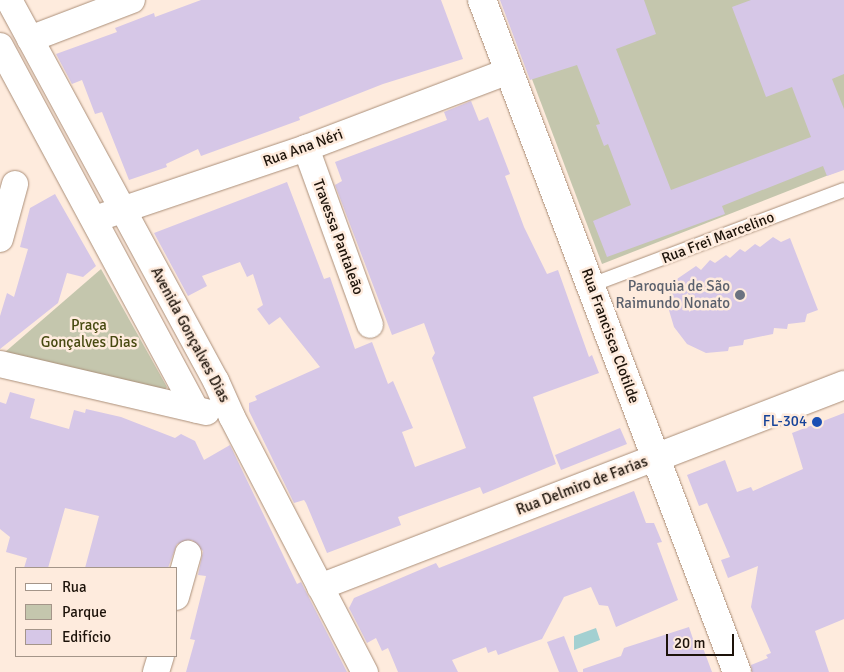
<!DOCTYPE html>
<meta charset="utf-8">
<style>
body{margin:0}
#map{position:relative;width:844px;height:672px;overflow:hidden;background:#feebdd;font-family:Signika,sans-serif}
div>[style]{position:absolute}
.green>*{inset:0;background:#c4c6ad}
.water>*{inset:0;background:#a3d0d1}
.building>*{inset:0;background:#d6c7e7}
.roads{filter:drop-shadow(0 0 1px #ab8f79) drop-shadow(0 0 1px #ab8f79)}
.service>*{height:14px;margin:-7px;padding:0 7px;transform-origin:7px;border-radius:7px;background:#fff}
.minor>*{height:26px;margin:-13px;padding:0 13px;transform-origin:13px;border-radius:13px;background:#fff}
.tertiary>*{height:28px;margin:-14px;padding:0 14px;transform-origin:14px;border-radius:14px;background:#fff}
.dots>*{width:14px;height:14px;translate:-50% -50%;box-sizing:border-box;border:2px solid #feebdd;border-radius:50%}
span{translate:-50% -50%;white-space:nowrap;text-align:center;line-height:1.15;-webkit-text-stroke:5px #feebdd;paint-order:stroke}
.street-label{font-size:15px;color:#1d130a}
.worship-label{font-size:15px;color:#5b616d}
.right{translate:-100% -50%;text-align:right}
.park-label{font-size:15px;color:#484a11}
.transit-label{font-size:15px;color:#164399}
.legend{position:absolute;left:15px;top:567px;width:162px;height:90px;box-sizing:border-box;background:#feebdd;border:1px solid #a49589;margin:0;padding:6px 9px;list-style:none;font-size:15px;color:#1d130a}
.legend li{display:flex;align-items:center;gap:10px;height:25px}
.legend b{width:25px;border:1px solid #a49589}
.scale{position:absolute;left:666px;top:634px;width:68px;height:22px;box-sizing:border-box;border:2px solid #1d130a;border-top:0;padding-left:6px;font-size:15px;line-height:18px;white-space:nowrap;color:#1d130a;-webkit-text-stroke:4px #feebdd;paint-order:stroke}
</style>
<div id="map">
<div class="green">
<div style="clip-path:polygon(502px 0,844px 0,844px 169px,602px 264px)"></div>
<div style="clip-path:polygon(101px 269px,167px 387px,161px 396px,4px 353px)"></div>
</div>
<div class="water">
<div style="clip-path:polygon(596px 628px,600px 640px,574px 650px,574px 636px)"></div>
</div>
<div class="building">
<div style="clip-path:polygon(201px 0,441px 0,463px 59px,383px 84px,299px 117px,300px 120px,201px 156px,198px 149px,166px 164px,167px 167px,129px 180px,102px 112px,95px 114px,82px 80px,72px 84px,56px 54px,117px 32px,115px 28px,154px 13px,155px 17px)"></div>
<div style="clip-path:polygon(500px 0,644px 0,656px 34px,616px 49px,671px 190px,811px 137px,792px 87px,766px 97px,732px 7px,751px 0,844px 0,844px 74px,832px 79px,844px 109px,844px 170px,827px 176px,823px 166px,722px 206px,725px 214px,607px 257px,593px 221px,631px 205px,608px 144px,604px 146px,596px 125px,600px 124px,577px 65px,530px 80px)"></div>
<div style="clip-path:polygon(471px 101px,479px 121px,488px 117px,510px 174px,505px 176px,524px 227px,547px 274px,558px 270px,589px 357px,592px 355px,599px 373px,533px 397px,556px 464px,483px 494px,480px 487px,398px 517px,401px 525px,327px 553px,306px 503px,304px 500px,294px 503px,249px 411px,249px 403px,257px 400px,255px 396px,320px 367px,280px 317px,269px 325px,257px 309px,263px 305px,253px 274px,247px 277px,240px 262px,202px 276px,207px 286px,188px 296px,154px 233px,287px 182px,324px 279px,330px 277px,355px 349px,372px 342px,388px 384px,393px 381px,413px 428px,402px 432px,415px 467px,466px 448px,432px 358px,435px 353px,424px 323px,392px 335px,335px 185px,342px 181px,335px 162px,447px 120px,444px 112px)"></div>
<div style="clip-path:polygon(55px 194px,96px 266px,83px 277px,67px 273px,58px 303px,0 349px,0 316px,7px 293px,14px 297px,28px 249px,20px 247px,30px 208px)"></div>
<div style="clip-path:polygon(773px 237px,781px 242px,790px 238px,818px 310px,807px 314px,805px 322px,788px 324px,787px 329px,774px 328px,773px 334px,744px 340px,743px 345px,729px 347px,728px 351px,706px 353px,687px 344px,674px 327px,668px 307px,669px 294px,677px 279px,696px 266px,701px 270px,710px 260px,715px 263px,726px 255px,730px 258px,740px 249px,745px 252px,755px 244px,760px 247px)"></div>
<div style="clip-path:polygon(10px 392px,35px 399px,30px 418px,69px 429px,74px 410px,85px 413px,86px 409px,121px 417px,175px 438px,181px 434px,195px 441px,204px 460px,230px 445px,297px 584px,301px 582px,347px 672px,186px 672px,195px 640px,190px 639px,206px 576px,198px 575px,203px 551px,192px 540px,177px 544px,168px 568px,85px 568px,99px 516px,65px 508px,48px 568px,24px 568px,27px 558px,6px 552px,10px 537px,0 529px,0 402px,6px 404px)"></div>
<div style="clip-path:polygon(844px 413px,844px 619px,815px 631px,829px 672px,752px 672px,751px 665px,768px 658px,766px 655px,771px 653px,751px 607px,758px 566px,728px 578px,721px 560px,730px 557px,707px 503px,699px 506px,687px 475px,725px 460px,737px 492px,751px 487px,753px 491px,803px 469px,792px 433px)"></div>
<div style="clip-path:polygon(620px 428px,627px 444px,561px 470px,555px 455px)"></div>
<div style="clip-path:polygon(634px 491px,646px 523px,654px 523px,662px 542px,657px 543px,678px 600px,616px 627px,608px 606px,599px 605px,591px 587px,564px 597px,542px 639px,498px 655px,496px 650px,488px 653px,486px 647px,452px 660px,458px 672px,398px 672px,388px 648px,382px 651px,376px 638px,367px 643px,349px 608px,354px 598px,436px 563px,439px 568px)"></div>
<div style="clip-path:polygon(689px 627px,694px 642px,700px 640px,712px 672px,583px 672px,583px 669px,621px 656px,624px 648px)"></div>
<div style="clip-path:polygon(564px 636px,578px 672px,559px 672px,547px 642px)"></div>
</div>
<div class="roads">
<div class="service">
<div style="left:591px;top:285px;width:270px;rotate:-20.6deg"></div>
</div>
<div class="minor">
<div style="left:9px;top:0;width:434px;rotate:61.5deg"></div>
<div style="left:216px;top:381px;width:39px;rotate:66deg"></div>
<div style="left:232px;top:417px;width:288px;rotate:62.5deg"></div>
<div style="left:30px;top:39px;width:109px;rotate:-20.9deg"></div>
<div style="left:0;top:46px;width:413px;rotate:61.7deg"></div>
<div style="left:306px;top:148px;width:188px;rotate:70.1deg"></div>
<div style="left:95px;top:219px;width:223px;rotate:-18.6deg"></div>
<div style="left:306px;top:148px;width:217px;rotate:-20.8deg"></div>
<div style="left:0;top:239px;width:57px;rotate:-74.7deg"></div>
<div style="left:0;top:364px;width:212px;rotate:13.1deg"></div>
<div style="left:320px;top:587px;width:359px;rotate:-21.1deg"></div>
<div style="left:176px;top:597px;width:45px;rotate:-74.4deg"></div>
<div style="left:156px;top:672px;width:17px;rotate:-73deg"></div>
</div>
<div class="tertiary">
<div style="left:482px;top:0;width:719px;rotate:69.22deg"></div>
<div style="left:655px;top:458px;width:203px;rotate:-21.1deg"></div>
</div>
</div>
<div class="dots">
<div style="left:740px;top:295px;background:#6b7280"></div>
<div style="left:817px;top:422px;background:#1a4fb4"></div>
</div>
<div class="street-label">
<span style="left:303px;top:148px;rotate:-20deg">Rua Ana Néri</span>
<span style="left:338px;top:237px;rotate:70deg">Travessa Pantaleão</span>
<span style="left:718px;top:238px;rotate:-21deg">Rua Frei Marcelino</span>
<span style="left:190px;top:335px;rotate:62deg">Avenida Gonçalves Dias</span>
<span style="left:610px;top:336px;rotate:70deg">Rua Francisca Clotilde</span>
<span style="left:582px;top:486px;rotate:-21deg">Rua Delmiro de Farias</span>
</div>
<div class="worship-label">
<span class="right" style="left:730px;top:295px">Paroquia de São<br>Raimundo Nonato</span>
</div>
<div class="park-label">
<span style="left:89px;top:334px">Praça<br>Gonçalves Dias</span>
</div>
<div class="transit-label">
<span class="right" style="left:807px;top:422px">FL-304</span>
</div>
<ul class="legend">
<li><b style="height:6px;background:#fff"></b>Rua</li>
<li><b style="height:14px;background:#c4c6ad"></b>Parque</li>
<li><b style="height:14px;background:#d6c7e7"></b>Edifício</li>
</ul>
<div class="scale">20 m</div>
</div>
